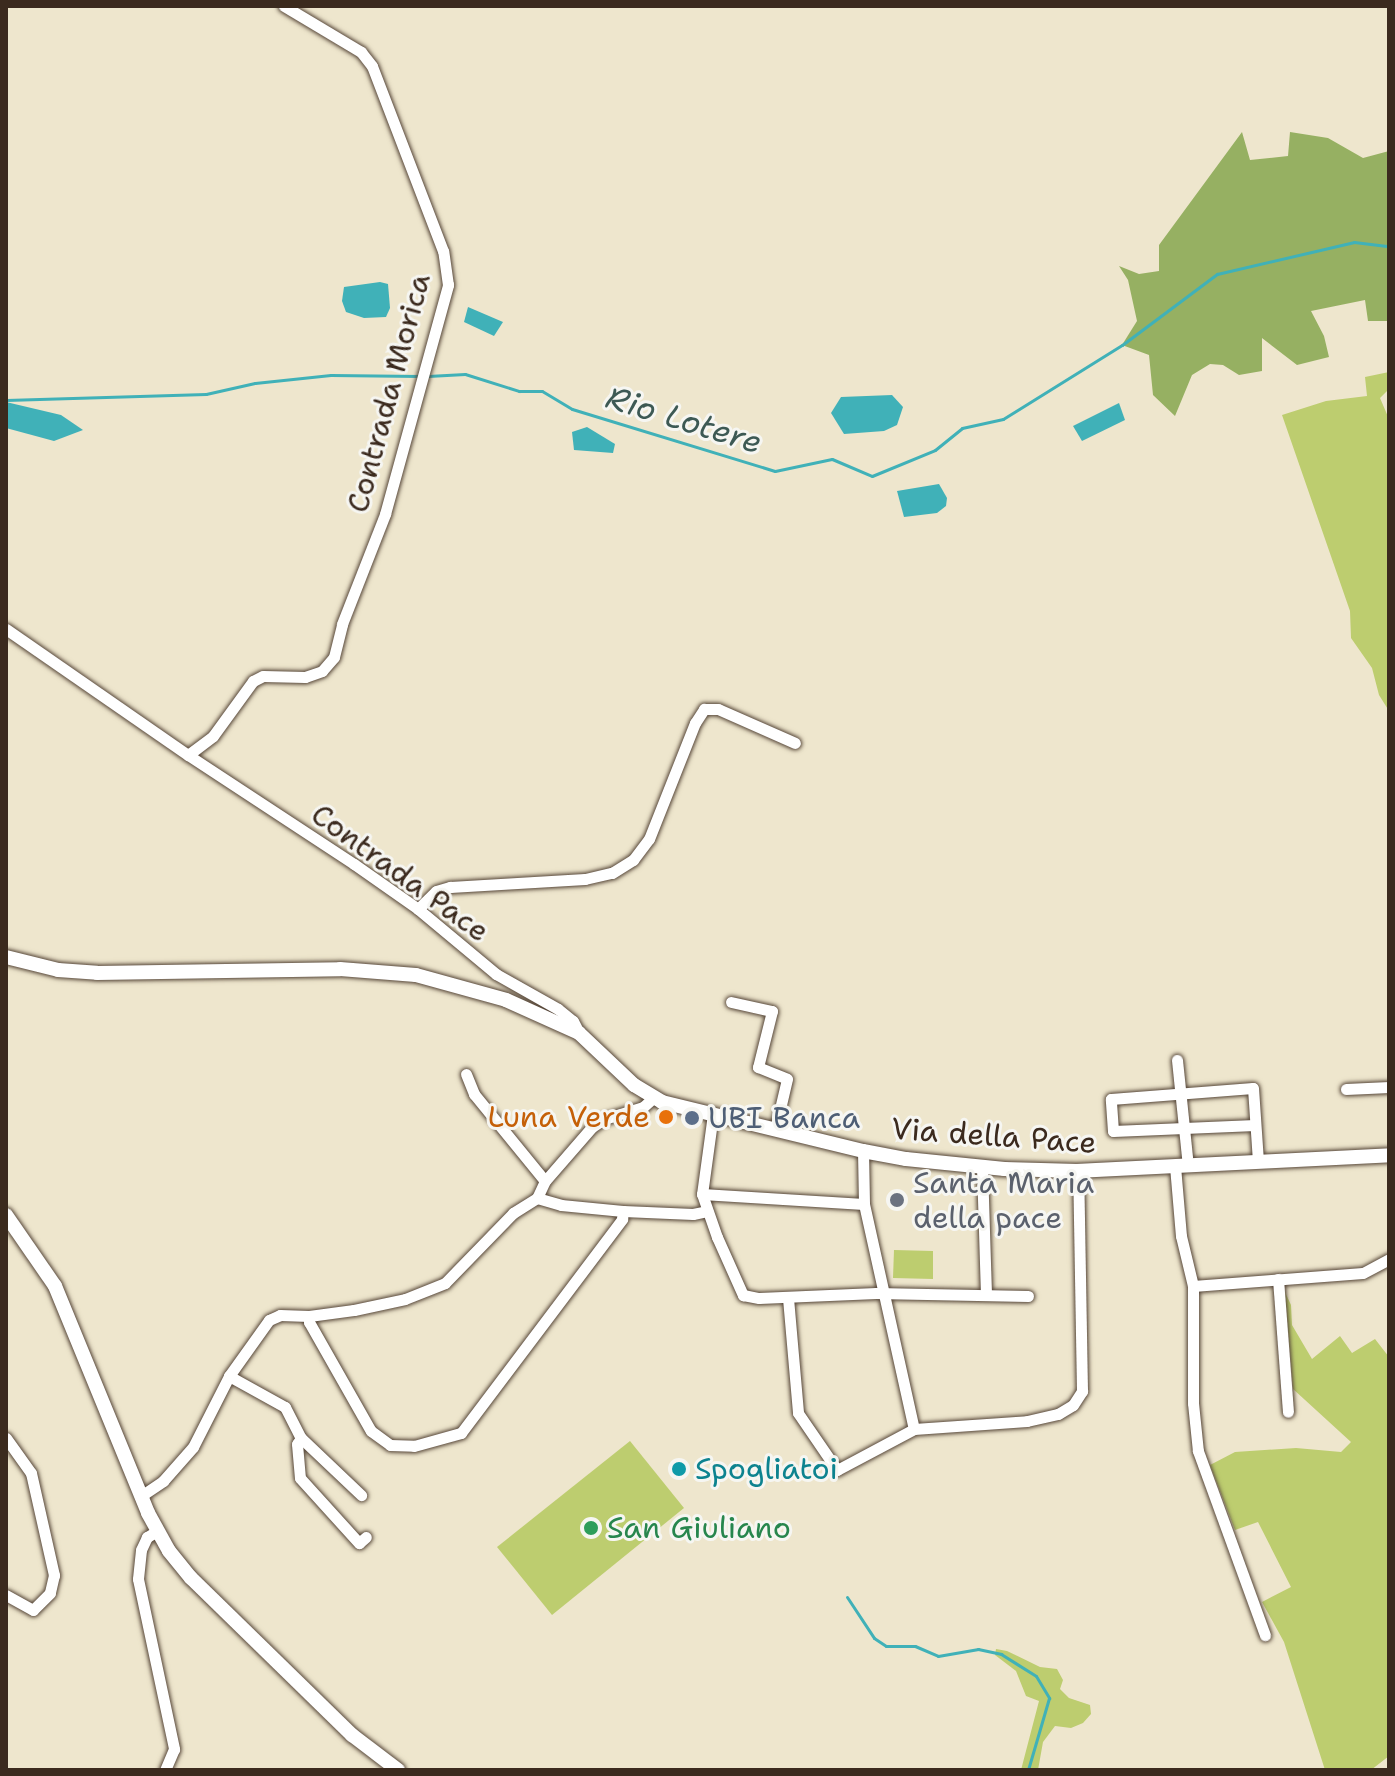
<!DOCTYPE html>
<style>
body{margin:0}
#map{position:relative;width:1395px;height:1776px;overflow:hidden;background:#eee6cd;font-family:"Shantell Sans",sans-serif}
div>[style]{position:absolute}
.green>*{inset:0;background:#bdcd6f}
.forest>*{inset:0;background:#96b062}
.water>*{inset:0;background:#40b1b8}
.stream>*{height:3px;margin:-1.5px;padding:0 1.5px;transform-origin:1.5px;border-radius:1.5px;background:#40b1b8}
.roads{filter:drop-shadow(0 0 2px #564638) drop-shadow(0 0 2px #564638)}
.minor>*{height:11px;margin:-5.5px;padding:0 5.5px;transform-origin:5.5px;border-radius:5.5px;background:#fff}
.major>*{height:14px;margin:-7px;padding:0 7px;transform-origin:7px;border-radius:7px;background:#fff}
.dots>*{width:22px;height:22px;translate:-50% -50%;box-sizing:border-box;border:4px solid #f6f6f2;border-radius:50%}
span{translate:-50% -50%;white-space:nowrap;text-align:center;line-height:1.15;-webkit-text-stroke:6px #f6f6f2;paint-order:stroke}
.street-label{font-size:30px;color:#3b2a1e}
.food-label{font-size:30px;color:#c56008}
.right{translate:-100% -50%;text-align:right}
.service-label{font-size:30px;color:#4e5e75}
.left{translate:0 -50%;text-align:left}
.worship-label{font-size:30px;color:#5b616d}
.culture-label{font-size:30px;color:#0d838f}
.leisure-label{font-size:30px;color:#27864d}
.water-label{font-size:32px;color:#3d5954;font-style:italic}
.frame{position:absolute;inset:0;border:8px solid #3b2a1e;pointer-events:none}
</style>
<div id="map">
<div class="green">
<div style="clip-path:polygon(1389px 372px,1389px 389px,1380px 398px,1389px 419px,1389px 711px,1379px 695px,1372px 668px,1351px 638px,1350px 611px,1282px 415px,1326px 401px,1367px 396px,1365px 377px)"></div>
<div style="clip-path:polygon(894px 1250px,933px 1251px,933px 1279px,893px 1278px)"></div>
<div style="clip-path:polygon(1285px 1292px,1291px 1305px,1292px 1325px,1312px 1359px,1340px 1336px,1352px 1353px,1375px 1339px,1389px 1357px,1389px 1756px,1371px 1770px,1325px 1770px,1284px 1642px,1262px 1602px,1291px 1587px,1258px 1522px,1235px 1530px,1210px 1465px,1235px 1452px,1296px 1448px,1341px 1452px,1351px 1442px,1293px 1389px)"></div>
<div style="clip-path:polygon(630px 1441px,684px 1508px,552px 1615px,497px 1547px)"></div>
<div style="clip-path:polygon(996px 1649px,1007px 1651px,1040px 1667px,1057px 1669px,1063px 1680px,1060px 1689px,1069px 1698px,1090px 1705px,1091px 1714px,1083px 1723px,1071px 1728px,1055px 1726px,1043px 1742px,1038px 1770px,1021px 1770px,1039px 1701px,1026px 1696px,1016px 1671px,995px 1655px)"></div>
</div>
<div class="forest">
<div style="clip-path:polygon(1242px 132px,1250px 160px,1288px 156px,1290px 132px,1328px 138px,1363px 158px,1389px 151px,1389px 321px,1368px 321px,1365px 300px,1311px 311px,1324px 336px,1329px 357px,1297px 365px,1262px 338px,1262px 371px,1239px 375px,1223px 365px,1210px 364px,1192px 375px,1175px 416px,1153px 395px,1149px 355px,1122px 345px,1137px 321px,1128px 280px,1119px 266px,1139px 274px,1159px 271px,1159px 245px)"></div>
</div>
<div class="water">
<div style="clip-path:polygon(380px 282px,388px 284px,390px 308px,386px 317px,364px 318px,346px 312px,342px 301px,344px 287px)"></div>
<div style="clip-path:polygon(468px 307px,503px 322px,494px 336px,464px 322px)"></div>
<div style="clip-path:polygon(892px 395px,903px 407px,897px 425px,884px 431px,844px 434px,831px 413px,841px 397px)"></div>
<div style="clip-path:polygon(6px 402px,61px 415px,83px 430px,54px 441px,6px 428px)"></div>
<div style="clip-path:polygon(1119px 403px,1125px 420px,1082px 441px,1073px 426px)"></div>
<div style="clip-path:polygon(587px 427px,615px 444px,613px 453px,574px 450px,572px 432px)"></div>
<div style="clip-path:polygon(939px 484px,947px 498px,946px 506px,937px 513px,904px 517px,897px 491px)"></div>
</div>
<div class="stream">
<div style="left:428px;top:376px;width:37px;rotate:-3deg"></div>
<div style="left:465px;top:374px;width:57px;rotate:17.5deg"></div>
<div style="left:519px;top:391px;width:23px"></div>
<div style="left:542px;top:391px;width:35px;rotate:31deg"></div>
<div style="left:572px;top:409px;width:212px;rotate:17deg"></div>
<div style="left:775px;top:471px;width:58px;rotate:-11.9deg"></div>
<div style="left:832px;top:459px;width:43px;rotate:23deg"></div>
<div style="left:872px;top:476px;width:68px;rotate:-22.4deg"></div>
<div style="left:935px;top:450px;width:35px;rotate:-39deg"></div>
<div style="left:962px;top:428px;width:42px;rotate:-12.4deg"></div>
<div style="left:1003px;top:419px;width:140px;rotate:-31.9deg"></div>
<div style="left:1122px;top:345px;width:119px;rotate:-36.8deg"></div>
<div style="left:1217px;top:274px;width:141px;rotate:-13.1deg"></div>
<div style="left:1354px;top:242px;width:35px;rotate:7deg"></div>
<div style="left:6px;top:400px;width:200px;rotate:-1.7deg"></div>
<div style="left:206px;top:394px;width:50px;rotate:-12.7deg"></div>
<div style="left:255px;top:383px;width:76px;rotate:-6deg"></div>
<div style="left:331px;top:375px;width:89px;rotate:0.6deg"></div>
<div style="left:847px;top:1597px;width:49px;rotate:56.6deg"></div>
<div style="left:874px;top:1638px;width:14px;rotate:34deg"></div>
<div style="left:886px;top:1646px;width:29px"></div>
<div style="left:915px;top:1646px;width:25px;rotate:23deg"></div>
<div style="left:938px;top:1656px;width:41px;rotate:-9.9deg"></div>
<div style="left:978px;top:1649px;width:24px;rotate:12deg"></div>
<div style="left:1001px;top:1654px;width:41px;rotate:32.2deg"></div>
<div style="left:1036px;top:1676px;width:26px;rotate:59deg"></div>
<div style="left:1049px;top:1698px;width:75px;rotate:106.3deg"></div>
</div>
<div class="roads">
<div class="minor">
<div style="left:6px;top:629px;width:221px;rotate:34.7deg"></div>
<div style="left:188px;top:755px;width:199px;rotate:33.3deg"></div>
<div style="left:354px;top:864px;width:78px;rotate:35.1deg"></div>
<div style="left:418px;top:909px;width:102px;rotate:39.8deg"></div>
<div style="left:496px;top:974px;width:71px;rotate:29.4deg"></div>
<div style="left:558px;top:1009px;width:19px;rotate:39deg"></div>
<div style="left:573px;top:1021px;width:13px;rotate:63deg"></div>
<div style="left:188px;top:755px;width:31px;rotate:-37deg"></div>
<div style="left:213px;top:736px;width:68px;rotate:-54deg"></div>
<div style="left:253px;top:681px;width:11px;rotate:-27deg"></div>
<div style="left:263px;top:676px;width:42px;rotate:1.4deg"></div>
<div style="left:305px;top:677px;width:18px;rotate:-19deg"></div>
<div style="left:322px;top:671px;width:18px;rotate:-49deg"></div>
<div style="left:334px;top:657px;width:34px;rotate:-76deg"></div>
<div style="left:342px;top:624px;width:118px;rotate:-68.6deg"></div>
<div style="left:385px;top:514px;width:238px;rotate:-74.6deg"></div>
<div style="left:448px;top:285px;width:34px;rotate:-98deg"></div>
<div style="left:443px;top:251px;width:198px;rotate:-111deg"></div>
<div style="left:372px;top:66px;width:18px;rotate:-128deg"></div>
<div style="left:361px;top:52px;width:90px;rotate:-149.1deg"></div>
<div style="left:418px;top:909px;width:25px;rotate:-45deg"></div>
<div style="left:436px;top:891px;width:15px;rotate:-16deg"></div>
<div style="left:450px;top:887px;width:135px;rotate:-3.4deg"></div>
<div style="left:585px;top:879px;width:28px;rotate:-13deg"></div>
<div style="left:612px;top:873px;width:25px;rotate:-32deg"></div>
<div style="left:633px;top:860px;width:26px;rotate:-53deg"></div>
<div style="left:649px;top:839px;width:125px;rotate:-68.4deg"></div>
<div style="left:695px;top:723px;width:17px;rotate:-57deg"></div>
<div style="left:704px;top:709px;width:14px"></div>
<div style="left:718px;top:709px;width:84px;rotate:23.8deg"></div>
<div style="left:731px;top:1002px;width:42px;rotate:12.4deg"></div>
<div style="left:772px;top:1011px;width:58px;rotate:104deg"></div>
<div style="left:758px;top:1067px;width:31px;rotate:22deg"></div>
<div style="left:787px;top:1079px;width:52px;rotate:103.2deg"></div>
<div style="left:1177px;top:1060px;width:98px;rotate:84.1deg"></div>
<div style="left:466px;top:1074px;width:22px;rotate:68deg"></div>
<div style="left:474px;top:1094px;width:112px;rotate:50.8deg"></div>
<div style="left:1346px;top:1089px;width:43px;rotate:-2.7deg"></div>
<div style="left:713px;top:1114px;width:81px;rotate:97.8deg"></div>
<div style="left:702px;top:1194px;width:46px;rotate:70.8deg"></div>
<div style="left:717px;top:1237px;width:64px;rotate:65.9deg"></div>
<div style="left:743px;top:1295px;width:16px;rotate:11deg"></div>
<div style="left:759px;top:1298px;width:117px;rotate:-2.4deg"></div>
<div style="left:876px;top:1293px;width:152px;rotate:1.1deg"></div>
<div style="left:1255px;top:1125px;width:142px;rotate:177.6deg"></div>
<div style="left:1113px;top:1131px;width:32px;rotate:-94deg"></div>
<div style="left:1111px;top:1099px;width:142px;rotate:-4.4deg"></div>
<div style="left:1253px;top:1088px;width:74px;rotate:86.1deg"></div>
<div style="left:863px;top:1151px;width:53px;rotate:88.9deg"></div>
<div style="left:864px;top:1204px;width:230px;rotate:77.5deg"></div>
<div style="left:1175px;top:1166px;width:70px;rotate:85.1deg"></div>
<div style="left:1181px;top:1236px;width:51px;rotate:76.5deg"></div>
<div style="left:1193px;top:1286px;width:117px;rotate:90deg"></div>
<div style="left:1193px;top:1403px;width:48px;rotate:84.1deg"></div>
<div style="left:1198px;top:1451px;width:196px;rotate:70deg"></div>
<div style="left:982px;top:1167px;width:127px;rotate:88.2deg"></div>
<div style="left:702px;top:1194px;width:162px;rotate:3.5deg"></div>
<div style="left:537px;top:1198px;width:25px;rotate:16deg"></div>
<div style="left:561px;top:1205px;width:62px;rotate:5.5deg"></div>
<div style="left:623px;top:1211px;width:70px;rotate:2.5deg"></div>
<div style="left:693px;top:1214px;width:14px;rotate:-12deg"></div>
<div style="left:1278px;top:1279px;width:133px;rotate:85.7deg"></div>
<div style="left:1193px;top:1286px;width:170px;rotate:-4.4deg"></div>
<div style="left:1363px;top:1273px;width:30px;rotate:-28deg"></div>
<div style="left:788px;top:1298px;width:115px;rotate:85deg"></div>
<div style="left:798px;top:1413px;width:69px;rotate:55.6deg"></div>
<div style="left:837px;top:1470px;width:87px;rotate:-28deg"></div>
<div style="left:914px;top:1429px;width:113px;rotate:-4deg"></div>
<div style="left:1027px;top:1421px;width:32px;rotate:-13deg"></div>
<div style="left:1058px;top:1414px;width:17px;rotate:-31deg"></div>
<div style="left:1073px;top:1405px;width:17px;rotate:-57deg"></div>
<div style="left:1082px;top:1391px;width:220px;rotate:-91deg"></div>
<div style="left:309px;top:1316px;width:6px;rotate:90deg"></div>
<div style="left:309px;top:1322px;width:125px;rotate:60.4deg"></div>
<div style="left:371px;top:1431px;width:24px;rotate:36deg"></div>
<div style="left:390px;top:1445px;width:24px;rotate:2deg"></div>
<div style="left:414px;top:1446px;width:49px;rotate:-15.5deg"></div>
<div style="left:461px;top:1433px;width:268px;rotate:-53deg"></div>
<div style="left:622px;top:1219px;width:8px;rotate:-83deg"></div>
<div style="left:229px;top:1376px;width:64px;rotate:29deg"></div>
<div style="left:285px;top:1407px;width:35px;rotate:63deg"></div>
<div style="left:301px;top:1438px;width:83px;rotate:43.5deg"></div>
<div style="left:6px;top:1438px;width:43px;rotate:54.5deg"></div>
<div style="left:31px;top:1473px;width:105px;rotate:77.3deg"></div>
<div style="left:54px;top:1575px;width:18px;rotate:103deg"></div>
<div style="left:50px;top:1593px;width:24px;rotate:135deg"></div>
<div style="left:33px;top:1610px;width:31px;rotate:-151deg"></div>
<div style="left:301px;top:1438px;width:7px;rotate:124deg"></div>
<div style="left:297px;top:1444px;width:34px;rotate:85deg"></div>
<div style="left:300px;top:1478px;width:88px;rotate:47.8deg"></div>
<div style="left:359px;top:1543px;width:9px;rotate:-41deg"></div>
<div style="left:141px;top:1496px;width:27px;rotate:-34deg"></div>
<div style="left:163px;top:1481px;width:45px;rotate:-48.6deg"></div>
<div style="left:193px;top:1447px;width:80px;rotate:-63.1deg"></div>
<div style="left:229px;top:1376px;width:69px;rotate:-54.5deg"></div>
<div style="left:269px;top:1320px;width:12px;rotate:-24deg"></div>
<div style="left:280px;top:1315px;width:29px;rotate:2deg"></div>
<div style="left:309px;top:1316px;width:45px;rotate:-7.6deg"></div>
<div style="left:354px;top:1310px;width:52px;rotate:-12.2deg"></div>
<div style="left:405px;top:1299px;width:43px;rotate:-21.8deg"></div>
<div style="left:445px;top:1283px;width:98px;rotate:-45.8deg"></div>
<div style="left:513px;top:1213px;width:28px;rotate:-32deg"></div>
<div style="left:537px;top:1198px;width:19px;rotate:-65deg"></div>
<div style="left:545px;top:1181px;width:72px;rotate:-49deg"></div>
<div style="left:592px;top:1127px;width:14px;rotate:-34deg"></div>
<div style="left:604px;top:1119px;width:41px;rotate:-17.1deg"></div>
<div style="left:643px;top:1107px;width:13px;rotate:-42deg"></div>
<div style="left:157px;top:1531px;width:12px;rotate:149deg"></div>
<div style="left:147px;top:1537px;width:14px;rotate:115deg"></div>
<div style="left:141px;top:1550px;width:29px;rotate:96deg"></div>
<div style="left:138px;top:1579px;width:174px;rotate:78deg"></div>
<div style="left:174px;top:1749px;width:23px;rotate:113deg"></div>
</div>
<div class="major">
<div style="left:6px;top:957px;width:54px;rotate:14deg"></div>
<div style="left:58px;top:970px;width:39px;rotate:4deg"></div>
<div style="left:97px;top:973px;width:243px;rotate:-0.9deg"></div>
<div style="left:340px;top:969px;width:76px;rotate:4.5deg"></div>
<div style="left:416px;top:975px;width:93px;rotate:15.5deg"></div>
<div style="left:506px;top:1000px;width:80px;rotate:24.3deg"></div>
<div style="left:579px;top:1033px;width:76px;rotate:43.4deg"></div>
<div style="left:634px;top:1085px;width:33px;rotate:31deg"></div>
<div style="left:662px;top:1102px;width:207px;rotate:13.7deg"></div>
<div style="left:863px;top:1151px;width:44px;rotate:10.5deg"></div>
<div style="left:906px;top:1159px;width:99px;rotate:5.8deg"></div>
<div style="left:1004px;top:1169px;width:74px;rotate:1.5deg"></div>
<div style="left:1078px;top:1171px;width:311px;rotate:-2.9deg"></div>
<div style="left:6px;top:1215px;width:86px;rotate:55.4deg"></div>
<div style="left:55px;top:1286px;width:245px;rotate:67.7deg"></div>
<div style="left:148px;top:1513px;width:43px;rotate:61.1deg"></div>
<div style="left:169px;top:1551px;width:35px;rotate:51deg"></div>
<div style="left:191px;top:1578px;width:225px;rotate:44.3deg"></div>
<div style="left:352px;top:1735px;width:58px;rotate:37.3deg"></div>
</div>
</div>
<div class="dots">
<div style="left:666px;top:1117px;background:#e8710a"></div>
<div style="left:692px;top:1118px;background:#5c6f8a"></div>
<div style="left:897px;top:1200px;background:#6b7280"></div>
<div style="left:679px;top:1469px;background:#0f9aa8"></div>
<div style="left:591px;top:1528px;background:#2e9e5b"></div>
</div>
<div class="street-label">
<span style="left:389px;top:393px;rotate:-75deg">Contrada Morica</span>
<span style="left:400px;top:873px;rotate:36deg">Contrada Pace</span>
<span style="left:994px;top:1136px;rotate:4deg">Via della Pace</span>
</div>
<div class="food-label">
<span class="right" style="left:650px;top:1117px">Luna Verde</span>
</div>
<div class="service-label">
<span class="left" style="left:708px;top:1118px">UBI Banca</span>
</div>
<div class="worship-label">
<span class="left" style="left:913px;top:1200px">Santa Maria<br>della pace</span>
</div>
<div class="culture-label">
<span class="left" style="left:695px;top:1469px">Spogliatoi</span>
</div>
<div class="leisure-label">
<span class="left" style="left:607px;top:1528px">San Giuliano</span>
</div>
<div class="water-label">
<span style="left:684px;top:420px;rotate:17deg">Rio Lotere</span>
</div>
<div class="frame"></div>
</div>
